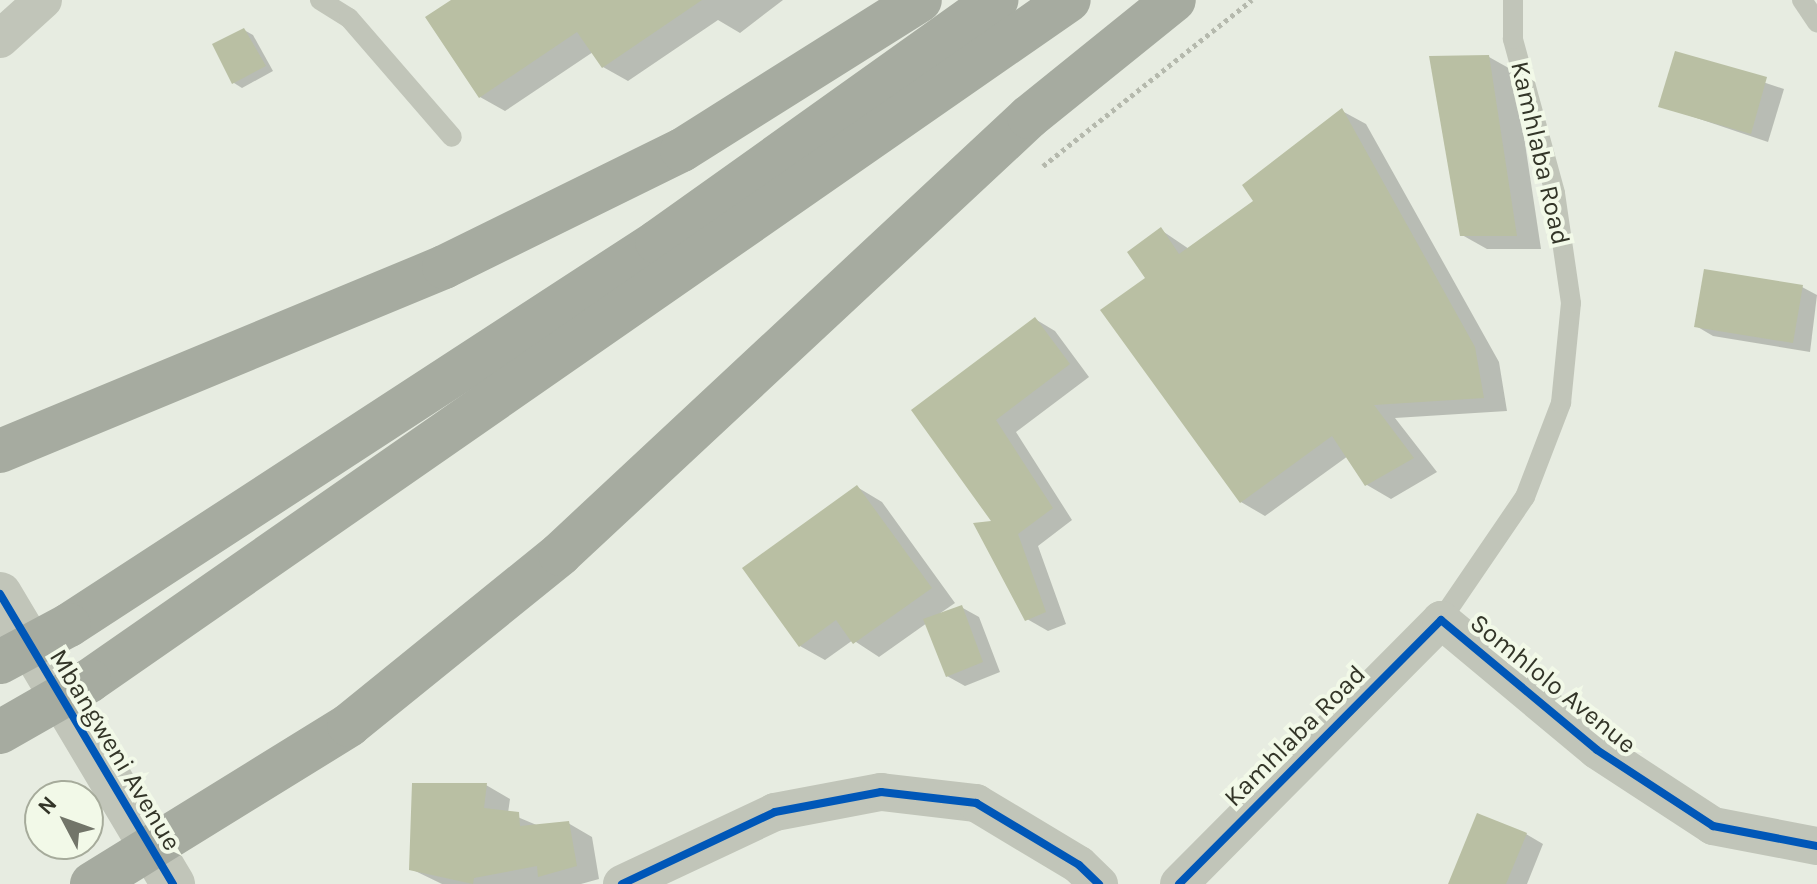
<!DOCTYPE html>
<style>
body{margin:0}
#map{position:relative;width:1817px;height:884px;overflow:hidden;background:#e7ece1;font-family:Karla,sans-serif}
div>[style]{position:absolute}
.shadow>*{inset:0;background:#0003}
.building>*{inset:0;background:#b9bfa3}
.path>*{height:5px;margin-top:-2.5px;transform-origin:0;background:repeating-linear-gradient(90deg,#b5b9ad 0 4px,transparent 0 8px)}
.service>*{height:20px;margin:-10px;padding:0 10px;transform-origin:10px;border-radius:10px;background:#c1c5b9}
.minor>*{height:38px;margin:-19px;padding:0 19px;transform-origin:19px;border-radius:19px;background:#c1c5b9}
.tertiary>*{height:44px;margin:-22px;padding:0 22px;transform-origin:22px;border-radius:22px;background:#c1c5b9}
.motorway>*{height:44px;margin:-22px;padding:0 22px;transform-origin:22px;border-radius:22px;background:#a6aba0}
.motorway-bridge>*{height:44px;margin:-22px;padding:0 22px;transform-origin:22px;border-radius:22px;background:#a6aba0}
.cycleway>*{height:8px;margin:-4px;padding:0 4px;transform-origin:4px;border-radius:4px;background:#0057b8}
span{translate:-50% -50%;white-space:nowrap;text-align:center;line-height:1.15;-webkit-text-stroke:8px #f2f9e8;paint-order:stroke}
.street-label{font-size:26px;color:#333528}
.north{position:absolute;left:24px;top:780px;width:80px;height:80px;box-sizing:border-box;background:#f2f9e8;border:2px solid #a6ab9b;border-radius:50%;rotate:311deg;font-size:22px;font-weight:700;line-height:32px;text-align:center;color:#333528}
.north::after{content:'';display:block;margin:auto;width:28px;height:36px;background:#727569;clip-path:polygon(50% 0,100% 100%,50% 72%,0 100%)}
</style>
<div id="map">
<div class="shadow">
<div style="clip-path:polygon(454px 0,783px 0,740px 33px,718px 20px,628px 81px,603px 67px,593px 52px,505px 111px,480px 97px)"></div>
<div style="clip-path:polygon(244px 30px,253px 35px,273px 71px,242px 88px,234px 83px)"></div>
<div style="clip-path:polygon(1676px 53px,1784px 89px,1768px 142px,1661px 106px)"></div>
<div style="clip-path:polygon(1489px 57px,1514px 71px,1541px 249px,1487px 249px,1462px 235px)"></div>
<div style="clip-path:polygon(1342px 111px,1366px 124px,1499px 362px,1507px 411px,1395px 418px,1437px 472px,1391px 499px,1367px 485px,1348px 456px,1265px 516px,1241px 502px,1148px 278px,1161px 230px,1189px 249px,1256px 201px)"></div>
<div style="clip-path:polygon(1802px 287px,1817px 295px,1810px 352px,1713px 336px,1696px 326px)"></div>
<div style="clip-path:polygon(1035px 319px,1055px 331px,1089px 377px,1016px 432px,1072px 520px,1038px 546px,1066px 624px,1048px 631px,1027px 619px,994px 523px,914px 410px)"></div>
<div style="clip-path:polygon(857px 487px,882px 502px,955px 603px,939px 614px,961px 607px,979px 617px,1000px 672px,965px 686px,947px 676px,927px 623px,879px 657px,853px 640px,825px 660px,800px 646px)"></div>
<div style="clip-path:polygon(486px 785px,510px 799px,508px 813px,539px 826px,568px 823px,592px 837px,599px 879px,581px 884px,442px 884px,411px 869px)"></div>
<div style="clip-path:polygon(1526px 834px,1543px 844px,1527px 884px,1450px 884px)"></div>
</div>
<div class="building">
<div style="clip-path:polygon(451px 0,702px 0,602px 68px,577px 32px,479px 98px,425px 17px)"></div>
<div style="clip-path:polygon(244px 28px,266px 66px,232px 84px,212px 44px)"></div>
<div style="clip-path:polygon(1675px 51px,1767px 77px,1751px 134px,1658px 107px)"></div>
<div style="clip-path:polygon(1489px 55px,1517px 236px,1460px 236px,1429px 56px)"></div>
<div style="clip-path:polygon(1342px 108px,1475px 347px,1484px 398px,1374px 405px,1414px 458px,1365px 486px,1332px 436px,1240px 503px,1100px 310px,1145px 278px,1127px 252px,1161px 227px,1179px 254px,1253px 201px,1242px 185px)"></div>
<div style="clip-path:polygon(1704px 269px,1803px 285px,1793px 343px,1694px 327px)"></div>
<div style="clip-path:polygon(1035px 317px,1070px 364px,996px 420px,1053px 508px,1018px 534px,1046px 612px,1025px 621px,973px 523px,991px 521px,911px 410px)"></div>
<div style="clip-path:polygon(857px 485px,932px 588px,853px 644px,836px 620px,799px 647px,742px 568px)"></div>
<div style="clip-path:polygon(962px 605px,983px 662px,946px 677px,923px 619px)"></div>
<div style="clip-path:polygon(412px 783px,487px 783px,484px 808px,519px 812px,520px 826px,569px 821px,577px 866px,538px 877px,537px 866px,474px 878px,473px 884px,409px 870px)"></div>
<div style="clip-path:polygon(1477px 813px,1527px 833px,1506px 884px,1448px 884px)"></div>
</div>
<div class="path">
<div style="left:1043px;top:166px;width:267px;rotate:-38.5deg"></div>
</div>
<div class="service">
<div style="left:320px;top:0;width:34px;rotate:32deg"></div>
<div style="left:349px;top:18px;width:157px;rotate:49.1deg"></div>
<div style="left:1802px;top:0;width:27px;rotate:56deg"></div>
<div style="left:1441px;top:620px;width:149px;rotate:-55.7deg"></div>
<div style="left:1525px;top:497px;width:101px;rotate:-69deg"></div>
<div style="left:1561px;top:403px;width:100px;rotate:-84.3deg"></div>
<div style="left:1571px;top:303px;width:111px;rotate:-98.3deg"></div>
<div style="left:1555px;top:193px;width:160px;rotate:-105.3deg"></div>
<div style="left:1513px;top:39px;width:39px;rotate:-90deg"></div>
</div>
<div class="minor">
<div style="left:0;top:39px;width:58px;rotate:-42.2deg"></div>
<div style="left:622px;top:884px;width:169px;rotate:-25.2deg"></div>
<div style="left:775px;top:812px;width:108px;rotate:-10.7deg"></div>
<div style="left:881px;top:792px;width:96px;rotate:6.6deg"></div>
<div style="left:976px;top:803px;width:120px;rotate:31deg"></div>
<div style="left:1079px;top:865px;width:28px;rotate:44deg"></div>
<div style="left:1179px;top:884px;width:372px;rotate:-45.2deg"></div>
<div style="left:1441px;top:620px;width:203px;rotate:39.8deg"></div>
<div style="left:1597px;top:750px;width:139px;rotate:33.2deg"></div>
<div style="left:1713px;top:826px;width:106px;rotate:10.9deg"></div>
</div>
<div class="tertiary">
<div style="left:0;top:594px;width:338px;rotate:59.2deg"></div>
</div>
<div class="motorway">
<div style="left:0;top:451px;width:481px;rotate:-22.5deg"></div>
<div style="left:444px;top:267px;width:265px;rotate:-26.2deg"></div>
<div style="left:682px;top:150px;width:281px;rotate:-32.2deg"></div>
<div style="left:69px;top:625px;width:702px;rotate:-33.08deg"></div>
<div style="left:657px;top:242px;width:417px;rotate:-35.5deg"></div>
<div style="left:89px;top:681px;width:1193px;rotate:-34.8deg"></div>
<div style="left:92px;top:884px;width:302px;rotate:-31.7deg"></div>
<div style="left:349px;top:725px;width:272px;rotate:-39deg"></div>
<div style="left:560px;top:554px;width:641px;rotate:-42.98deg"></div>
<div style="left:1029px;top:117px;width:186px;rotate:-38.9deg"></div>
</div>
<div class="motorway-bridge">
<div style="left:0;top:662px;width:78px;rotate:-28.2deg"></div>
<div style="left:0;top:732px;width:103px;rotate:-29.8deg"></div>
</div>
<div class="cycleway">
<div style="left:0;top:594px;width:338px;rotate:59.2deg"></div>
<div style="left:622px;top:884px;width:169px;rotate:-25.2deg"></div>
<div style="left:775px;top:812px;width:108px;rotate:-10.7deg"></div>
<div style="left:881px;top:792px;width:96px;rotate:6.6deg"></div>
<div style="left:976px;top:803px;width:120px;rotate:31deg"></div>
<div style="left:1079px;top:865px;width:28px;rotate:44deg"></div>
<div style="left:1179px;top:884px;width:372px;rotate:-45.2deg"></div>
<div style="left:1441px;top:620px;width:203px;rotate:39.8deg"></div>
<div style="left:1597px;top:750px;width:139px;rotate:33.2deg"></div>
<div style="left:1713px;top:826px;width:106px;rotate:10.9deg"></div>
</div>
<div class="street-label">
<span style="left:1540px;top:153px;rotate:77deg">Kamhlaba Road</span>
<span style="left:1553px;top:684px;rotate:39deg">Somhlolo Avenue</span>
<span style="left:1295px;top:736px;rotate:-45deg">Kamhlaba Road</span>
<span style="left:115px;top:750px;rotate:59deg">Mbangweni Avenue</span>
</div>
<div class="north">N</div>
</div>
